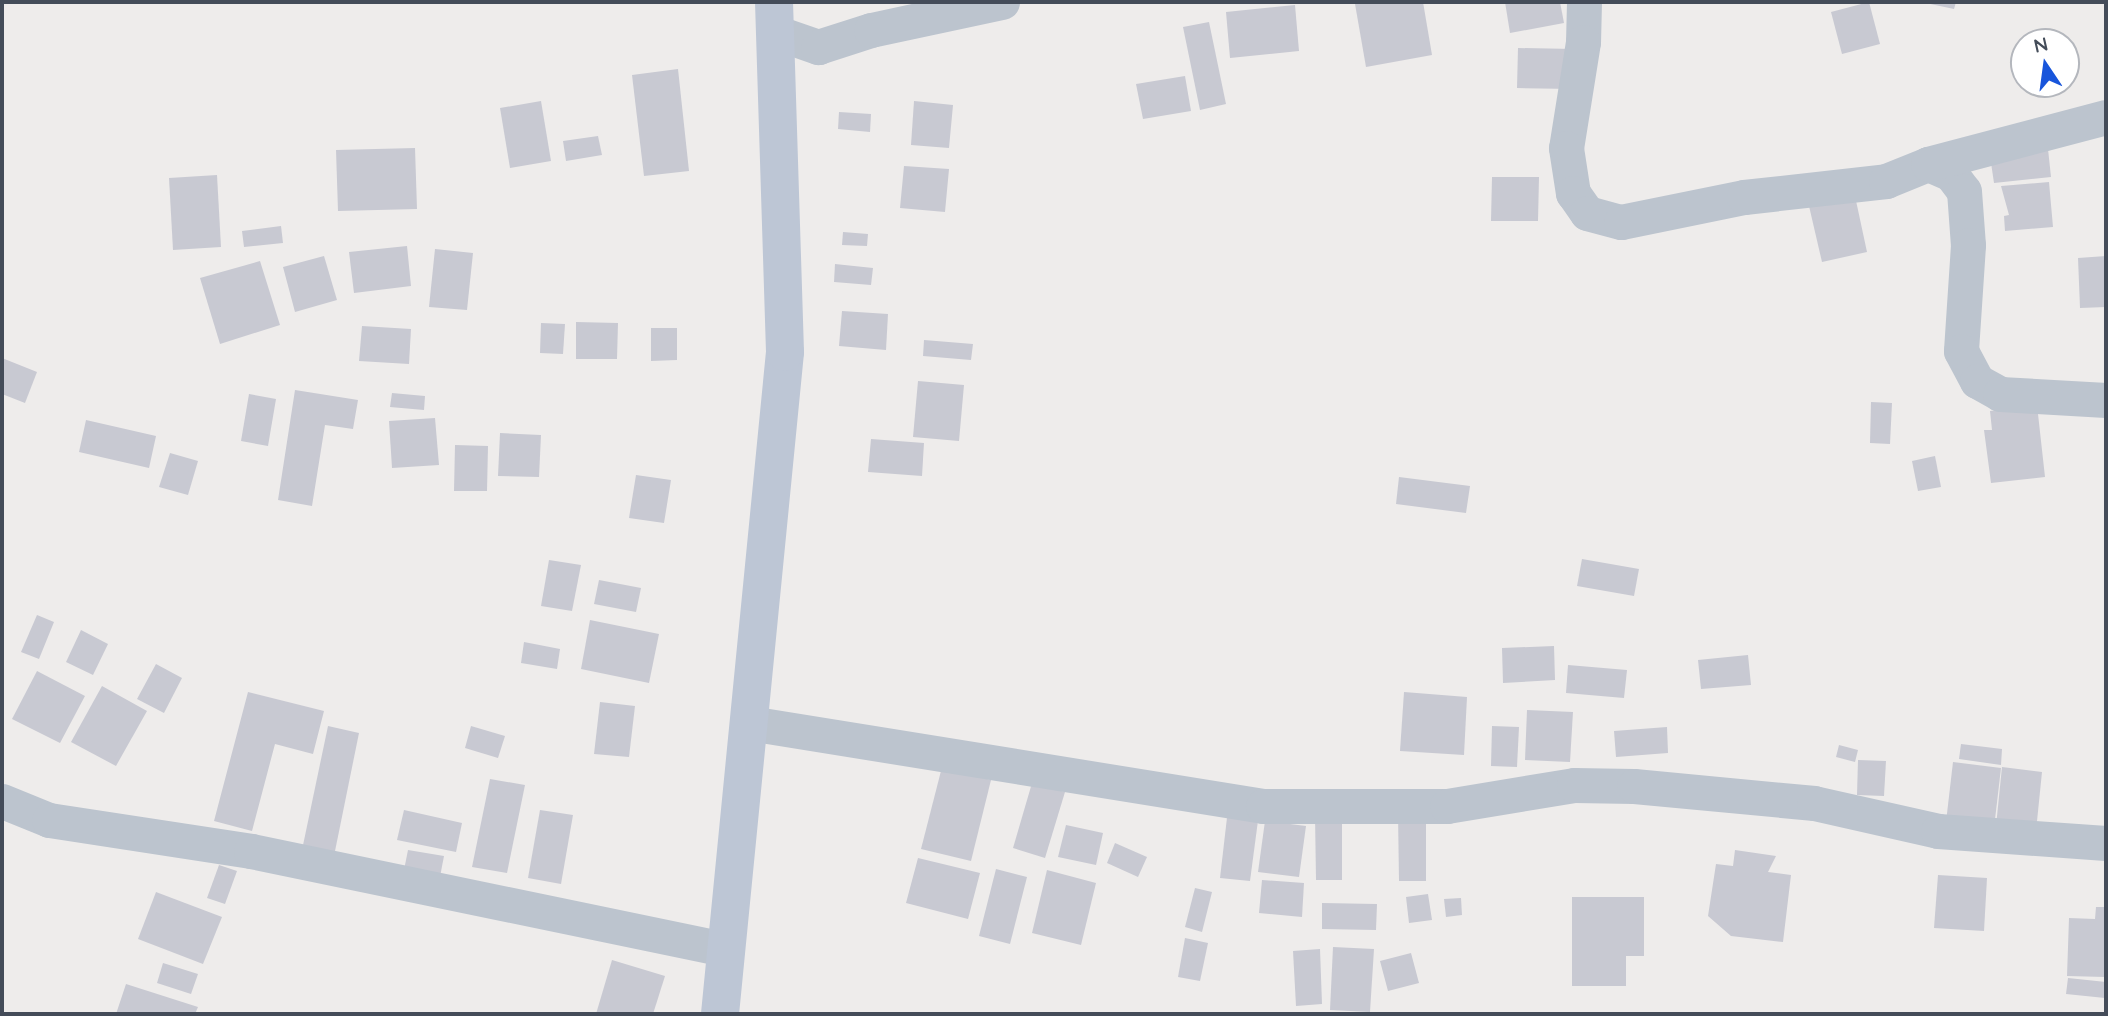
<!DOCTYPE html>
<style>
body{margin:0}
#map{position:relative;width:2108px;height:1016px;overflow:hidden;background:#eeeceb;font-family:Quicksand,sans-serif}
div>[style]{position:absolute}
.building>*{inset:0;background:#c8c9d2}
.street>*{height:35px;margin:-17.5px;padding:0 17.5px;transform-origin:17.5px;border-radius:17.5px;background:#bcc4ce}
.secondary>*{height:38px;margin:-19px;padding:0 19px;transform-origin:19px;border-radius:19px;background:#bdc6d5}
span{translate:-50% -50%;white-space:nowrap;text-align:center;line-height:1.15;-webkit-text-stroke:6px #fff;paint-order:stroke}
.frame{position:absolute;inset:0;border:4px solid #444c59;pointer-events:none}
.north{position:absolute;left:2010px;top:28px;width:70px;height:70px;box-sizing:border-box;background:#fff;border:2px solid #b4b7bd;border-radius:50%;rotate:347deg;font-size:19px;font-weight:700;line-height:28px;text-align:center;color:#444c59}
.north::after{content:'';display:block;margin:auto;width:24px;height:32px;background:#1855db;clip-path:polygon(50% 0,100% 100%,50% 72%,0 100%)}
</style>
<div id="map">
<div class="building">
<div style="clip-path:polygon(1423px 2px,1432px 55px,1366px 67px,1355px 4px)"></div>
<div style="clip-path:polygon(1505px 2px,1560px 2px,1564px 23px,1510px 33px)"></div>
<div style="clip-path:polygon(1869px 2px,1880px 44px,1842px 54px,1831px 12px)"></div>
<div style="clip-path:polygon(1921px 2px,1956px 2px,1954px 9px)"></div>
<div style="clip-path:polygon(1295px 5px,1299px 51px,1230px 58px,1226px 12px)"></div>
<div style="clip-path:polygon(1209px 22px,1226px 104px,1200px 110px,1183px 27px)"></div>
<div style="clip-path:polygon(1518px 48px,1574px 49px,1573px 89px,1517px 88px)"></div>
<div style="clip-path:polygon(678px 69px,689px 171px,644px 176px,632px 75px)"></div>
<div style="clip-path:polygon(1185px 76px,1191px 111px,1143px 119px,1136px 84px)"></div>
<div style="clip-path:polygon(541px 101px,551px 161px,510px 168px,500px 108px)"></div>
<div style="clip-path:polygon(914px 101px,953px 105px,949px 148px,911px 145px)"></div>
<div style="clip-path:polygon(839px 112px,871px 114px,870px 132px,838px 129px)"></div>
<div style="clip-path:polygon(598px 136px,602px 155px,566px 161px,563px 141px)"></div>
<div style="clip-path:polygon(415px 148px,417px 209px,338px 211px,336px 150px)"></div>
<div style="clip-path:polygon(2048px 149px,2051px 177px,1994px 183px,1990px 156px)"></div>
<div style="clip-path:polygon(904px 166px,949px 169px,945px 212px,900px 208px)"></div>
<div style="clip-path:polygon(217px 175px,221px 247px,173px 250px,169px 178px)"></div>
<div style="clip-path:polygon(1492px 177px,1539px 177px,1538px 221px,1491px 221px)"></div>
<div style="clip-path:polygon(2049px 182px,2053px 227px,2005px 231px,2004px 216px,2009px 215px,2001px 186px)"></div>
<div style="clip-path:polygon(1855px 196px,1867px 252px,1822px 262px,1809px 206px)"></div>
<div style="clip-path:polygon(281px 226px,283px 243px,244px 247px,242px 231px)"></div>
<div style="clip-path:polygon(843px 232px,868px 234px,867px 246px,842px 245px)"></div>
<div style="clip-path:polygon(407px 246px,411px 286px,354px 293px,349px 252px)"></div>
<div style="clip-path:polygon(435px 249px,473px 253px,467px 310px,429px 307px)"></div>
<div style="clip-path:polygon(324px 256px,337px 300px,295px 312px,283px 267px)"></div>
<div style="clip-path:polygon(2106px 256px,2106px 307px,2080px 308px,2078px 258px)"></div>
<div style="clip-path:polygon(260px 261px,280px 325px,220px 344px,200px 278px)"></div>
<div style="clip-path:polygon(835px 264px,873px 268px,871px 285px,834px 282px)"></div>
<div style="clip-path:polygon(842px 311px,888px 314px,886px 350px,839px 346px)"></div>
<div style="clip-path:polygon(576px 322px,618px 323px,617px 359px,576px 359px)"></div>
<div style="clip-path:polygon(541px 323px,565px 324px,563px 354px,540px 353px)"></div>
<div style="clip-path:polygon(362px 326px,411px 329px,409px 364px,359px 361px)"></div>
<div style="clip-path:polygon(651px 328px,677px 328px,677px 360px,651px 361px)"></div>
<div style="clip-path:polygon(924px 340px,973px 344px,971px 360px,923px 356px)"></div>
<div style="clip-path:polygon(2px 358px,37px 372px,25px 403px,2px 394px)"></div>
<div style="clip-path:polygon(918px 381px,964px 385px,959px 441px,913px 437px)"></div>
<div style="clip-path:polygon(295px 390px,358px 400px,353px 429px,325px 425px,312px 506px,278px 500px)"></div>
<div style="clip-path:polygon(392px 393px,425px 396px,424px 410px,390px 407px)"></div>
<div style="clip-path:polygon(249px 394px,276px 399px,268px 446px,241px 441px)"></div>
<div style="clip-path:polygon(1871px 402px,1892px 403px,1890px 444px,1870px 443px)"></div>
<div style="clip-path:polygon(2037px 405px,2045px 477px,1991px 483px,1984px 430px,1992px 430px,1990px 411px)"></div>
<div style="clip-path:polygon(435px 418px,439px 465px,392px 468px,389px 421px)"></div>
<div style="clip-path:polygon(86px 420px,156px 436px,149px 468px,79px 452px)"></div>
<div style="clip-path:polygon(500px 433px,541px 435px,539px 477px,498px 476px)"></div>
<div style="clip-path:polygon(871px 439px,924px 443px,922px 476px,868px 472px)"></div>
<div style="clip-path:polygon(455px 445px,488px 446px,487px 491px,454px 491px)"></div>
<div style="clip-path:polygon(170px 453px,198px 461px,188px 495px,159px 487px)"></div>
<div style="clip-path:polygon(1935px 456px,1941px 487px,1918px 491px,1912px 461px)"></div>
<div style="clip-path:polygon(636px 475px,671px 480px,664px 523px,629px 518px)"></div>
<div style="clip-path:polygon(1399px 477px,1470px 486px,1466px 513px,1396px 504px)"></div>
<div style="clip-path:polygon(1582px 559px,1639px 569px,1634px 596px,1577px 586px)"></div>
<div style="clip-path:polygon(549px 560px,581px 565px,572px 611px,541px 606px)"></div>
<div style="clip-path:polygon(599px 580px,641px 588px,636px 612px,594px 604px)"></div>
<div style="clip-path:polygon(37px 615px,54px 622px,39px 659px,21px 652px)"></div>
<div style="clip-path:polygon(590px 620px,659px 634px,649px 683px,581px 669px)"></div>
<div style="clip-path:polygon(81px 630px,108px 644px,93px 675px,66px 662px)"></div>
<div style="clip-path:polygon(524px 642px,560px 649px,557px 669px,521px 663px)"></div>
<div style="clip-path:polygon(1554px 646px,1555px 680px,1503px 683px,1502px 648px)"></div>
<div style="clip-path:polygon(1748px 655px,1751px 685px,1701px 689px,1698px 660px)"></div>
<div style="clip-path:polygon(156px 664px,182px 678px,164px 713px,137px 699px)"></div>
<div style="clip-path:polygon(1568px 665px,1627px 670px,1624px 698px,1566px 693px)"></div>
<div style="clip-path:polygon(37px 671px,85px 696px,60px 743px,12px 719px)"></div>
<div style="clip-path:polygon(102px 686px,147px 711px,116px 766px,71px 742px)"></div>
<div style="clip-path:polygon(248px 692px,324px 711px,313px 754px,275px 744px,252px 831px,214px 821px)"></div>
<div style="clip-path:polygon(1404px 692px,1467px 697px,1464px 755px,1400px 751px)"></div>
<div style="clip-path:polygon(600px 702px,635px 706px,629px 757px,594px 754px)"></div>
<div style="clip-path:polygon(1527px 710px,1573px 712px,1570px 762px,1525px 760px)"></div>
<div style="clip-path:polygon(328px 726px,359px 733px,334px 856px,302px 850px)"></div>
<div style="clip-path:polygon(471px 726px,505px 736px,498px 758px,465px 748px)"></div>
<div style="clip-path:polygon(1492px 726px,1519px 727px,1517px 767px,1491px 766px)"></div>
<div style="clip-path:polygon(1667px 727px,1668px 753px,1616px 757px,1614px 731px)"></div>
<div style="clip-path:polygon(1961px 744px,2002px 749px,2001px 765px,1959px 759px)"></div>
<div style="clip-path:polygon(1839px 745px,1858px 750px,1855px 762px,1836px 757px)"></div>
<div style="clip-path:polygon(1858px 760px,1886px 761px,1884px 796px,1857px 795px)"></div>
<div style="clip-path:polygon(1953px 762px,2001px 768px,1994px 828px,1946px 822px)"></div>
<div style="clip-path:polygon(942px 767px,991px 780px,971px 861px,921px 849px)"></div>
<div style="clip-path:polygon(2002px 767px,2042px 772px,2036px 831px,1996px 826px)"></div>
<div style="clip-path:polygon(490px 779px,525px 785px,507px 873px,472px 867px)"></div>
<div style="clip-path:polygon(1032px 783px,1065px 792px,1045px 858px,1013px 848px)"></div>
<div style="clip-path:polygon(1228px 809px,1259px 813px,1250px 881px,1220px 878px)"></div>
<div style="clip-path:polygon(404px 810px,462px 823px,456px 852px,397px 840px)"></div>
<div style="clip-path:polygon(540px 810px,573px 815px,561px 884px,528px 878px)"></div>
<div style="clip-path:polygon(1398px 813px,1426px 813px,1426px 881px,1399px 881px)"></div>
<div style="clip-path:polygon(1315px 815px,1342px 815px,1342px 880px,1316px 880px)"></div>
<div style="clip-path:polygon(1265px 821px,1306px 826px,1299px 877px,1258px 872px)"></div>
<div style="clip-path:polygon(1066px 825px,1103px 833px,1096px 865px,1058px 857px)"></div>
<div style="clip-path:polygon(1115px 843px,1147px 857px,1138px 877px,1107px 863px)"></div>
<div style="clip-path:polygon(408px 850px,444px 856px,439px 882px,403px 875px)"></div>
<div style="clip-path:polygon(1735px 850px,1776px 856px,1768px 872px,1791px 875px,1783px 942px,1731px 936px,1708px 916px,1716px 864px,1733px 866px)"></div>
<div style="clip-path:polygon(918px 858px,980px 873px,968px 919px,906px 903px)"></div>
<div style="clip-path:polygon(219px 865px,237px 871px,225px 904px,207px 898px)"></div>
<div style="clip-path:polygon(996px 869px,1027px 877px,1010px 944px,979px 936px)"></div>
<div style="clip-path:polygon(1047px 870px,1096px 883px,1081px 945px,1032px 933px)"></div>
<div style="clip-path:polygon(1938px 875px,1987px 878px,1984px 931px,1934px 928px)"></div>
<div style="clip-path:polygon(1262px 880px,1304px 883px,1302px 917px,1259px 913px)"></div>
<div style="clip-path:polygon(1195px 888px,1212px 892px,1202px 932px,1185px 927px)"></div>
<div style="clip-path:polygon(156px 892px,222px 917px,203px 964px,138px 939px)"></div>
<div style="clip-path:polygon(1428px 894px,1432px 920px,1409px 923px,1406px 897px)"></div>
<div style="clip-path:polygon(1572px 897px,1644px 897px,1644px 956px,1626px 956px,1626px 986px,1572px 986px)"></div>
<div style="clip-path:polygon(1461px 898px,1462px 915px,1446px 917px,1444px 899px)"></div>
<div style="clip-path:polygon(1322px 903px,1377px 904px,1376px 930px,1322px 929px)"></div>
<div style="clip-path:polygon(2096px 907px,2106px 907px,2105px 977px,2067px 976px,2069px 918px,2095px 919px)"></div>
<div style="clip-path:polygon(1185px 938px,1208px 943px,1200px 981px,1178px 977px)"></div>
<div style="clip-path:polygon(1333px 947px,1374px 949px,1370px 1012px,1330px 1010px)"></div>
<div style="clip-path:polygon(1320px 949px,1322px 1004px,1296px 1006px,1293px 951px)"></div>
<div style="clip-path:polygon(1411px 953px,1419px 983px,1388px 991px,1380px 961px)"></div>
<div style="clip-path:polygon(612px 960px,665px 976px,653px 1014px,596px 1014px)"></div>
<div style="clip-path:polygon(163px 963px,198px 974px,191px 994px,157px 983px)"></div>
<div style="clip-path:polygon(2068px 978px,2106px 982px,2105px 998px,2066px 994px)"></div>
<div style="clip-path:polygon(126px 984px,198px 1007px,195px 1014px,116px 1014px)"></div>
</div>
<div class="street">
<div style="left:1584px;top:2px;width:40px;rotate:91.4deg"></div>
<div style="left:1583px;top:42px;width:107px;rotate:99.1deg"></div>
<div style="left:1566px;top:148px;width:46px;rotate:81.2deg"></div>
<div style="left:1573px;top:193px;width:24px;rotate:55deg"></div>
<div style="left:1587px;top:213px;width:35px;rotate:15deg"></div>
<div style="left:1621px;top:222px;width:126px;rotate:-11.5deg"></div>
<div style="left:1744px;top:197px;width:143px;rotate:-6.4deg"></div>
<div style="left:1886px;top:181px;width:45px;rotate:-22deg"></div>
<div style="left:1928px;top:164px;width:25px;rotate:23deg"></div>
<div style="left:1951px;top:174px;width:21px;rotate:53deg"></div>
<div style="left:1964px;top:191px;width:54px;rotate:85.8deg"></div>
<div style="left:1968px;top:245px;width:106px;rotate:93.8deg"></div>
<div style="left:1961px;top:351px;width:34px;rotate:62deg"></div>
<div style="left:1977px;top:381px;width:26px;rotate:29deg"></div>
<div style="left:2000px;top:394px;width:106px;rotate:3.2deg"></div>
<div style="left:775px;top:32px;width:46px;rotate:19.2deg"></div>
<div style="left:818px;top:47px;width:56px;rotate:-17.8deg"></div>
<div style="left:871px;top:30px;width:134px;rotate:-12.1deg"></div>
<div style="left:1928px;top:164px;width:184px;rotate:-14.8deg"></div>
<div style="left:749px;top:723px;width:521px;rotate:9.17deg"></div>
<div style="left:1263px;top:806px;width:184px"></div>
<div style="left:1447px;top:806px;width:129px;rotate:-9.4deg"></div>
<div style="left:1574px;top:785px;width:60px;rotate:1deg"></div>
<div style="left:1634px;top:786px;width:181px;rotate:5.4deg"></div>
<div style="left:1814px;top:803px;width:127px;rotate:12.7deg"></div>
<div style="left:1938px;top:831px;width:168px;rotate:4.1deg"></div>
<div style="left:2px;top:801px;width:51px;rotate:22deg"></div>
<div style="left:49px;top:820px;width:204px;rotate:8.7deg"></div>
<div style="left:251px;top:851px;width:486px;rotate:11.7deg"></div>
</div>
<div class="secondary">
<div style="left:720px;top:1014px;width:665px;rotate:-84.39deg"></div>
<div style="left:785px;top:352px;width:350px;rotate:-91.8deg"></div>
</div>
<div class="frame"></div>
<div class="north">N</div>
</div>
